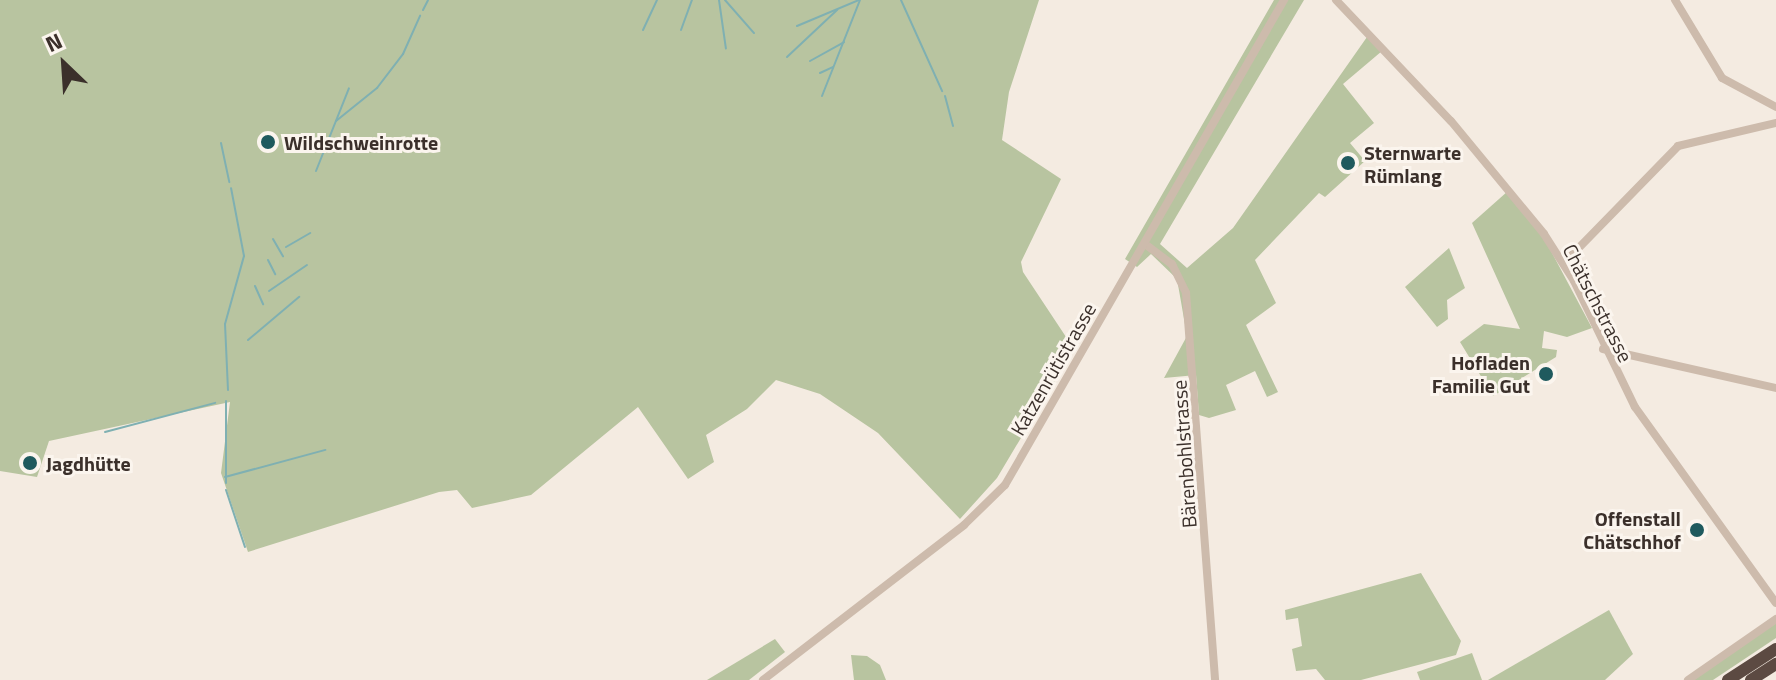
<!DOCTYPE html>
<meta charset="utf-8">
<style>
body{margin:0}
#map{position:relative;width:1776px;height:680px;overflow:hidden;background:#f4ebe1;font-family:"Titillium Web",sans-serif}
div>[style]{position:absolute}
.green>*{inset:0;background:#b8c4a0}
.stream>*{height:2px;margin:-1px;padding:0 1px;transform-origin:1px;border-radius:1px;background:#7fb0b2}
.minor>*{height:8px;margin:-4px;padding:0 4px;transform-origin:4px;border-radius:4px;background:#cdbbac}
.highway>*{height:12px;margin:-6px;padding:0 6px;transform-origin:6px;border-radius:6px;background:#5c4a42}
.dots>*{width:22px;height:22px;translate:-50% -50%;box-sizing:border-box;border:4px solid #fbf5ee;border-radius:50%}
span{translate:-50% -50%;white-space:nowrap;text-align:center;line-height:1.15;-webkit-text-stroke:6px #fbf5ee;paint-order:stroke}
.poi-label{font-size:20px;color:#3b302b;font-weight:700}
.left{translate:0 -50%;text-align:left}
.right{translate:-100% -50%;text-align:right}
.street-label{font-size:20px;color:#3b302b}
.north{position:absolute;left:24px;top:24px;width:80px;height:80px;-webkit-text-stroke:6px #fbf5ee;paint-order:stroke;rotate:335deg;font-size:22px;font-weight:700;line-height:32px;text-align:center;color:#3b302b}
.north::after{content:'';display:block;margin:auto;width:28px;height:36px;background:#3b302b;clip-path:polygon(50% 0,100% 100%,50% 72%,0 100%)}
</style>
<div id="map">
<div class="green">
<div style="clip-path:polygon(0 0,1039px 0,1009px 92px,1002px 140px,1061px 179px,1021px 262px,1023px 272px,1074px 349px,997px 478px,960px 519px,878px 433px,820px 394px,776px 380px,747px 409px,706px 435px,714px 462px,688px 479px,638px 407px,531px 495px,472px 508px,457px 490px,439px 492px,248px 552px,221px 473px,230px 402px,49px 441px,37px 477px,0 471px)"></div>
<div style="clip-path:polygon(1274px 0,1304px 0,1160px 244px,1187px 268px,1233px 228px,1367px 37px,1382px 51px,1343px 84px,1374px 123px,1350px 143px,1365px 161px,1325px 197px,1319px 193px,1255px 260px,1276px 303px,1246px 325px,1278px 392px,1267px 397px,1255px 371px,1226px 385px,1236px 410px,1209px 418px,1199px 415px,1196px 375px,1164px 378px,1187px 336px,1177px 279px,1151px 254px,1137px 267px,1125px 259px)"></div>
<div style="clip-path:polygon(1508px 191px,1543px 236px,1592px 328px,1567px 337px,1544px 331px,1542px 348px,1557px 350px,1556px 357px,1493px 396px,1460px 342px,1484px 324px,1520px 329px,1472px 223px)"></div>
<div style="clip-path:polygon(1449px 248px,1465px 288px,1447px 300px,1448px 319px,1437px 327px,1405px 287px)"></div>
<div style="clip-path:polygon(1421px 573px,1461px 641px,1456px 655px,1361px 680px,1325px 680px,1316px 669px,1296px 671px,1292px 649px,1302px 646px,1298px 618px,1286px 620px,1285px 610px)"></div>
<div style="clip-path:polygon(1609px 610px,1633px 654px,1605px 680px,1488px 680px)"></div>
<div style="clip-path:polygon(1776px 622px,1776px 638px,1713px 680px,1692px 680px)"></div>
<div style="clip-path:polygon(775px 639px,785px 652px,749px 680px,707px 680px)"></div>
<div style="clip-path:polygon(1472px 653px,1482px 680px,1420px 680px,1417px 672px)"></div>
<div style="clip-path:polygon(851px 655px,867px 656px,880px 665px,886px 680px,854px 680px)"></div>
</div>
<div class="stream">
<div style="left:719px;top:0;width:49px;rotate:81.9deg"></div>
<div style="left:725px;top:0;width:44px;rotate:48.7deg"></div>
<div style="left:901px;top:0;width:100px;rotate:65.7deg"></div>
<div style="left:423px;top:10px;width:11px;rotate:-63deg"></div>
<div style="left:797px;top:26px;width:67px;rotate:-22.8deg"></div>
<div style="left:643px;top:30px;width:33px;rotate:-65deg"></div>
<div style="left:681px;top:30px;width:32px;rotate:-70deg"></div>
<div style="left:787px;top:57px;width:69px;rotate:-43.2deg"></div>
<div style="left:810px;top:61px;width:39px;rotate:-29deg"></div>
<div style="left:820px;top:73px;width:14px;rotate:-25deg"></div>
<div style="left:822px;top:96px;width:103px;rotate:-68.4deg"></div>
<div style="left:945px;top:96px;width:31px;rotate:75deg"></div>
<div style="left:336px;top:121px;width:53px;rotate:-38.8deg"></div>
<div style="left:377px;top:88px;width:43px;rotate:-52.6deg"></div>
<div style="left:403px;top:54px;width:42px;rotate:-65.9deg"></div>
<div style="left:221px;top:143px;width:40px;rotate:78deg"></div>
<div style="left:316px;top:171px;width:89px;rotate:-68.3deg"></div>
<div style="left:273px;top:239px;width:20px;rotate:60deg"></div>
<div style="left:286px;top:247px;width:28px;rotate:-30deg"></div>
<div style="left:268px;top:260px;width:16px;rotate:63deg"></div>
<div style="left:255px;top:286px;width:20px;rotate:66deg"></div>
<div style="left:269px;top:291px;width:46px;rotate:-34.4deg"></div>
<div style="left:248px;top:340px;width:67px;rotate:-40.1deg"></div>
<div style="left:228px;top:390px;width:66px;rotate:-92.6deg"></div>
<div style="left:225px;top:324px;width:71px;rotate:-74.4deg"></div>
<div style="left:244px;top:256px;width:69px;rotate:-100.8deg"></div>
<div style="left:105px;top:432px;width:114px;rotate:-14.8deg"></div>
<div style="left:225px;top:477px;width:104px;rotate:-15.1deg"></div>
<div style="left:226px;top:483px;width:82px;rotate:-90deg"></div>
<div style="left:226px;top:490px;width:60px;rotate:71.6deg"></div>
</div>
<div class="minor">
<div style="left:1336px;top:0;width:167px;rotate:46.5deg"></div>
<div style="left:1451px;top:121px;width:146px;rotate:50.5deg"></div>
<div style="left:1544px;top:234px;width:56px;rotate:57.4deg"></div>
<div style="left:1574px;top:281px;width:140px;rotate:64.2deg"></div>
<div style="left:1635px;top:407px;width:241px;rotate:54.3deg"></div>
<div style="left:1675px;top:0;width:91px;rotate:58.9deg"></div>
<div style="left:1722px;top:78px;width:61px;rotate:28.2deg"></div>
<div style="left:1145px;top:244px;width:34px;rotate:37deg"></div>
<div style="left:1172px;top:264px;width:32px;rotate:64deg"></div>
<div style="left:1186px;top:293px;width:388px;rotate:85.7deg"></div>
<div style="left:1564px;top:263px;width:163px;rotate:-45.7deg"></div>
<div style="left:1678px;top:146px;width:101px;rotate:-13.2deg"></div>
<div style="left:1603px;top:349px;width:177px;rotate:12.7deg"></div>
<div style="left:763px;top:680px;width:254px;rotate:-37.6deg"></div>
<div style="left:964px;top:525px;width:57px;rotate:-44.3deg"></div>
<div style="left:1005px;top:485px;width:560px;rotate:-60.09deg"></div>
<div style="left:1688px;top:680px;width:107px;rotate:-34.7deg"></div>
</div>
<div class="highway">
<div style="left:1728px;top:680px;width:57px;rotate:-32.9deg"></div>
<div style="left:1751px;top:680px;width:30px;rotate:-33deg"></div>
</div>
<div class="dots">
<div style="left:268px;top:142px;background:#1f5a5e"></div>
<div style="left:1348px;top:163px;background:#1f5a5e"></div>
<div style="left:1546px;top:374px;background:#1f5a5e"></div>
<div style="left:30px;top:463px;background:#1f5a5e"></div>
<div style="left:1697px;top:530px;background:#1f5a5e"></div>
</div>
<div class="poi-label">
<span class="left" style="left:284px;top:142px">Wildschweinrotte</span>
<span class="left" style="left:1364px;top:164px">Sternwarte<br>Rümlang</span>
<span class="right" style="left:1530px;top:374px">Hofladen<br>Familie Gut</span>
<span class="left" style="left:46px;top:463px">Jagdhütte</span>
<span class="right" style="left:1681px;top:530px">Offenstall<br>Chätschhof</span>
</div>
<div class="street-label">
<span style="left:1598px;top:303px;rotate:63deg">Chätschstrasse</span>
<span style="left:1053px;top:369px;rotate:-60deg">Katzenrütistrasse</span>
<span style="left:1184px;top:454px;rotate:-94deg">Bärenbohlstrasse</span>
</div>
<div class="north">N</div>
</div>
